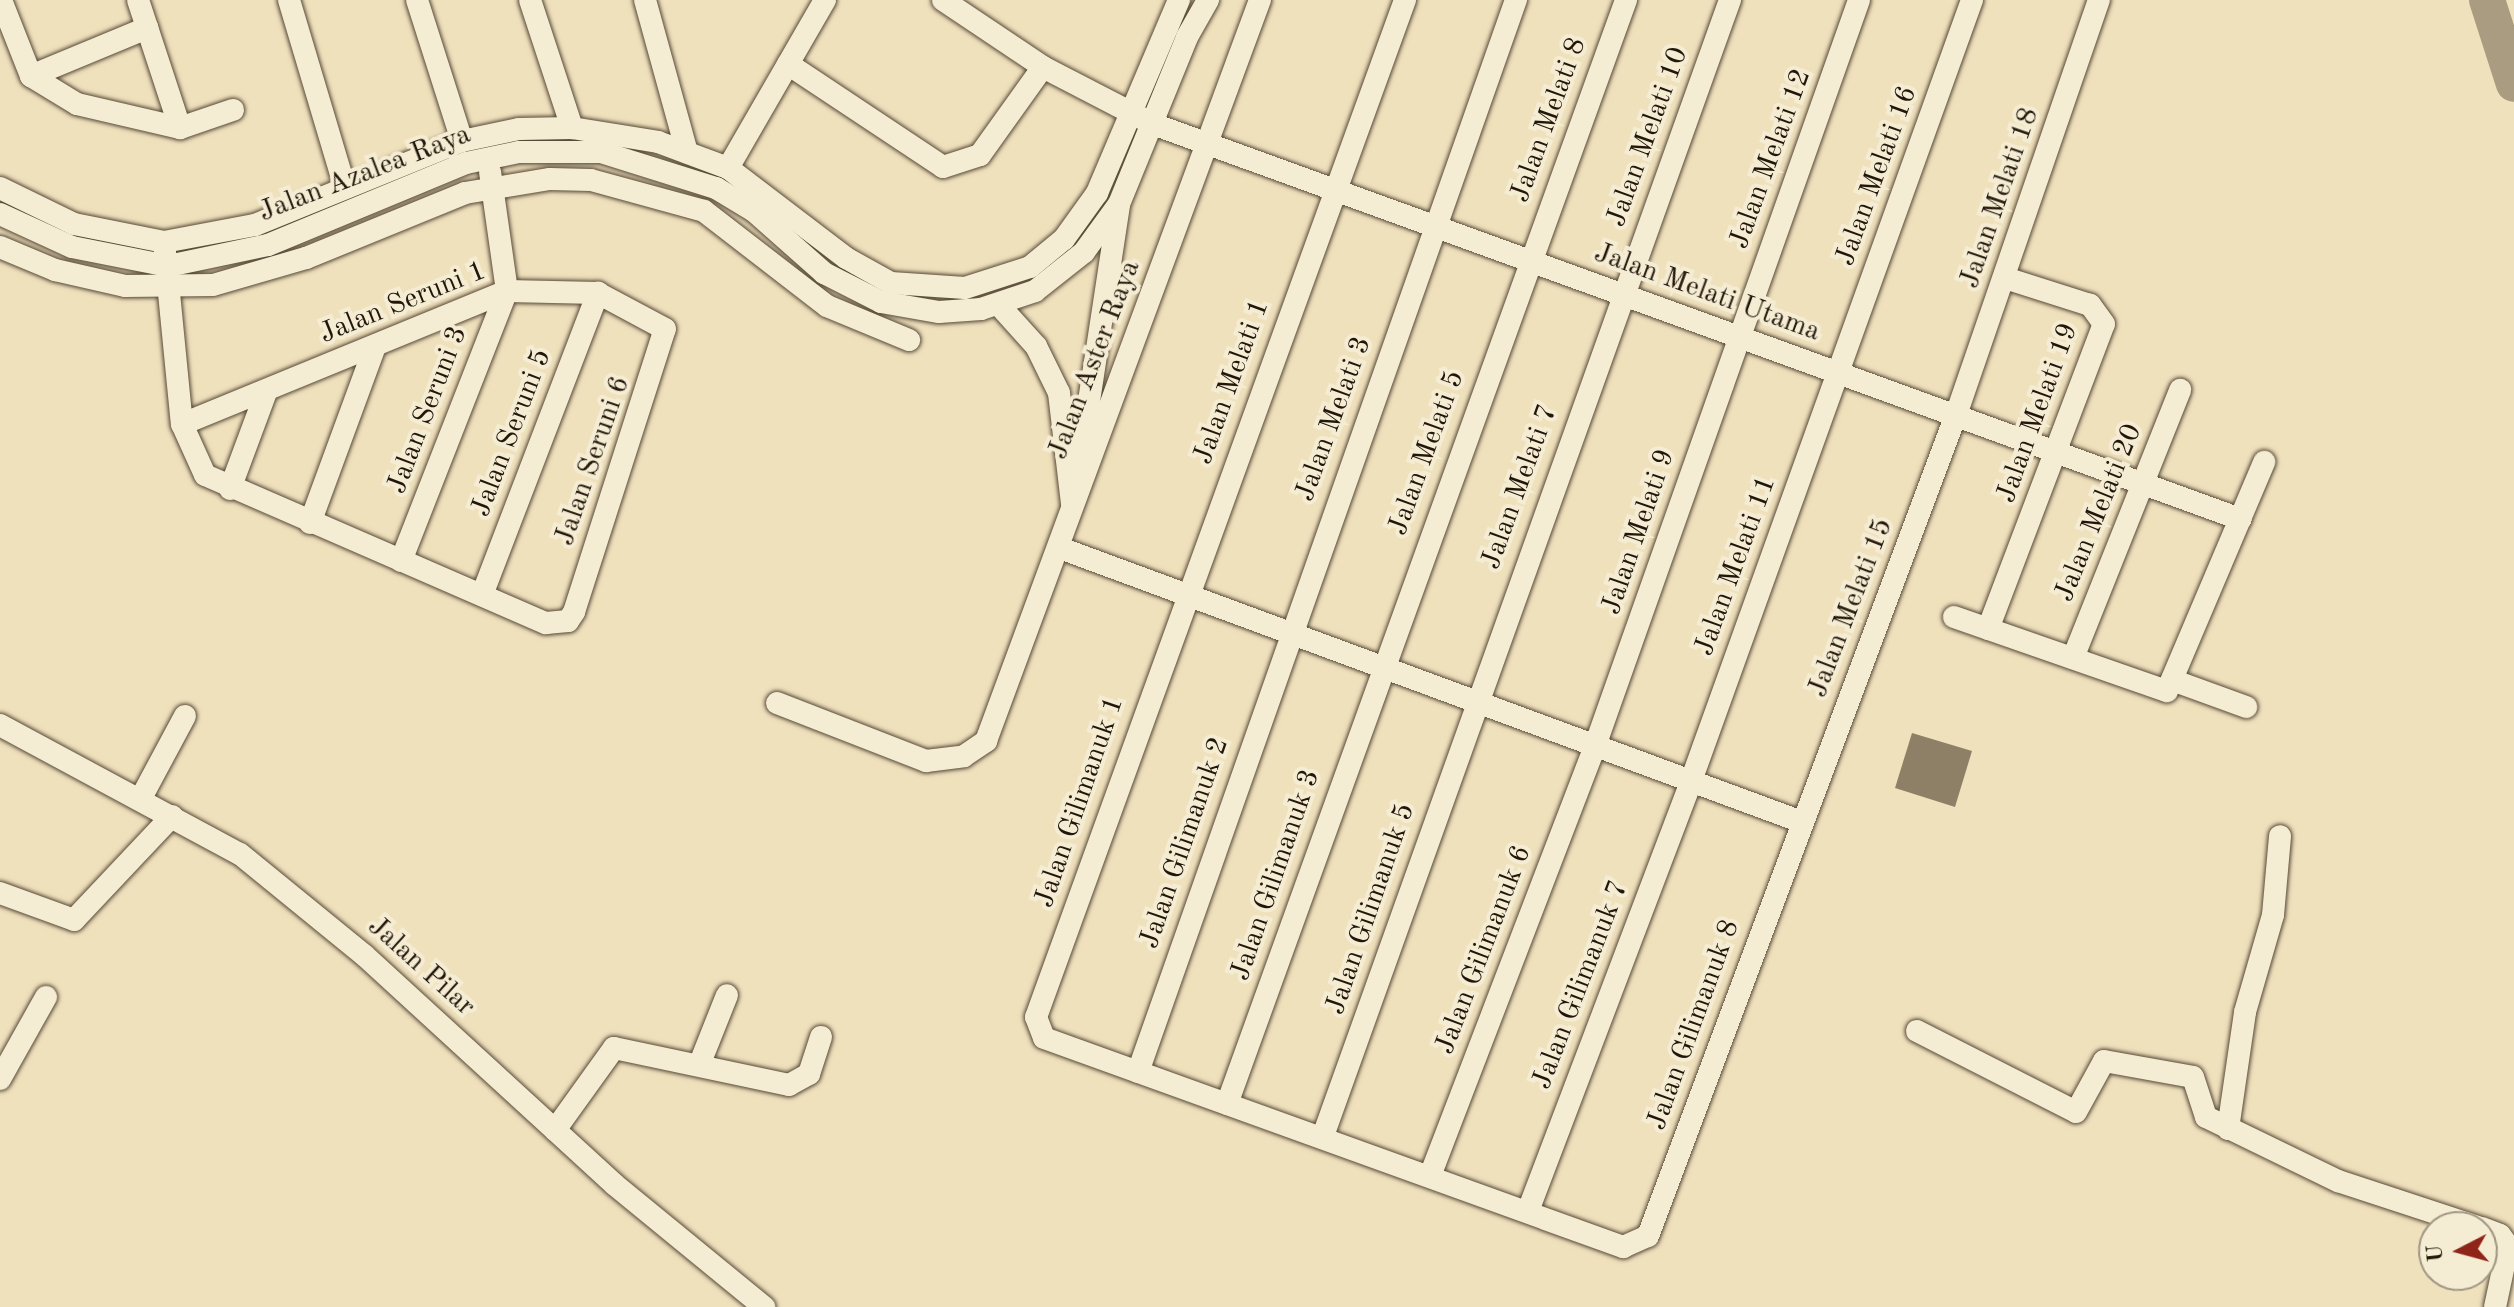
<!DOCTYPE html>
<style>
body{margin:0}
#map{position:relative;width:2514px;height:1307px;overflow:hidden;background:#f0e1bd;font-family:"Old Standard TT",serif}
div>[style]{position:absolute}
.river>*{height:36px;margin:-18px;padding:0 18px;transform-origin:18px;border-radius:18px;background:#aa9c80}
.building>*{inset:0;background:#8d8067}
.roads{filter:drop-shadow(0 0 2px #564937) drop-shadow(0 0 2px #564937)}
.minor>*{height:22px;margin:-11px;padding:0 11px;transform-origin:11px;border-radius:11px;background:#f5ecd4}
span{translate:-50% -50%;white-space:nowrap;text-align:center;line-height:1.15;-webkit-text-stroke:8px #f5ecd4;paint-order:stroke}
.street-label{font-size:28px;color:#22160a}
.north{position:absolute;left:2418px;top:1211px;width:80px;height:80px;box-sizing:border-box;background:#f5ecd4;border:2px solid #a19683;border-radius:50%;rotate:264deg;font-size:22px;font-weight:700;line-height:32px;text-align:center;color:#22160a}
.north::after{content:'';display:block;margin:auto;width:28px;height:36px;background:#8f2418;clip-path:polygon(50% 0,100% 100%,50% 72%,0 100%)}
</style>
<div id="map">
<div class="river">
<div style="left:2487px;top:0;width:88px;rotate:72.2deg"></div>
</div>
<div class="building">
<div style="clip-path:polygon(1912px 733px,1972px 751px,1955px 807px,1895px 788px)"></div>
</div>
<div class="roads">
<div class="minor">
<div style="left:1px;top:0;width:82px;rotate:68.5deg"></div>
<div style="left:31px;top:76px;width:54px;rotate:31.3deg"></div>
<div style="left:77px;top:104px;width:106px;rotate:13.1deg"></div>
<div style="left:180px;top:128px;width:56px;rotate:-18.8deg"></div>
<div style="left:138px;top:0;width:135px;rotate:71.8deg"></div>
<div style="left:289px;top:0;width:196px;rotate:73.4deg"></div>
<div style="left:417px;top:0;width:148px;rotate:72.3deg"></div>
<div style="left:530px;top:0;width:135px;rotate:71.8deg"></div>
<div style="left:645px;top:0;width:158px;rotate:74.6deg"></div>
<div style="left:943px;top:0;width:120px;rotate:33.8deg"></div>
<div style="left:1043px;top:67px;width:124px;rotate:27.4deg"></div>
<div style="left:1153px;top:124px;width:1157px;rotate:19.97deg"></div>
<div style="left:1405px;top:0;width:1082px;rotate:109.94deg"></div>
<div style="left:1036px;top:1017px;width:22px;rotate:69deg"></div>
<div style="left:1044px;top:1038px;width:616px;rotate:19.85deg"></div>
<div style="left:1623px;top:1247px;width:27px;rotate:-24deg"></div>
<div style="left:1648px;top:1236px;width:877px;rotate:-69.44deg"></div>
<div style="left:1956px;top:415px;width:439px;rotate:-71deg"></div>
<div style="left:788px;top:64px;width:186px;rotate:33.6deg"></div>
<div style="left:943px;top:167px;width:39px;rotate:-18deg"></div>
<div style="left:980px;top:155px;width:108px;rotate:-54.4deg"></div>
<div style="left:31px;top:76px;width:126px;rotate:-22.5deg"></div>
<div style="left:728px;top:168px;width:194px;rotate:-60deg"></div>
<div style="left:0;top:188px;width:82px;rotate:25.9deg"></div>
<div style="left:74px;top:224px;width:92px;rotate:11.3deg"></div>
<div style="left:164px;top:242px;width:93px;rotate:-10.6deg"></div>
<div style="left:255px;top:225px;width:223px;rotate:-22.1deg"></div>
<div style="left:462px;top:141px;width:58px;rotate:-11.9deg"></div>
<div style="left:519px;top:129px;width:53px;rotate:-1.1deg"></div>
<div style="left:572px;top:128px;width:87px;rotate:9.2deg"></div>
<div style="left:658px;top:142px;width:75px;rotate:20.4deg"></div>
<div style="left:728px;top:168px;width:148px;rotate:37.3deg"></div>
<div style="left:846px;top:258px;width:51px;rotate:29.1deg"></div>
<div style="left:891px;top:283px;width:74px;rotate:3.9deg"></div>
<div style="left:965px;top:288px;width:68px;rotate:-17.9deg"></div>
<div style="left:1030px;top:267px;width:44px;rotate:-39.5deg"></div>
<div style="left:1064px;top:239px;width:57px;rotate:-54.3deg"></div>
<div style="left:1097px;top:193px;width:210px;rotate:-67deg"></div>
<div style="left:0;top:214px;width:79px;rotate:24.6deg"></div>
<div style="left:72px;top:247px;width:98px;rotate:11.2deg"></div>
<div style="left:168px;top:266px;width:102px;rotate:-11.9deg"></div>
<div style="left:268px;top:245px;width:214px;rotate:-22.5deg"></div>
<div style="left:466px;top:163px;width:54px;rotate:-11.7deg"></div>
<div style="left:519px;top:152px;width:82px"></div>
<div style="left:601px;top:152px;width:121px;rotate:17.4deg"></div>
<div style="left:716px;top:188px;width:44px;rotate:31.2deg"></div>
<div style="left:754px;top:211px;width:94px;rotate:41.5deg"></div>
<div style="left:824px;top:273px;width:64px;rotate:27deg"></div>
<div style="left:881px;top:302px;width:59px;rotate:9.8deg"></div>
<div style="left:939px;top:312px;width:42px;rotate:-4.1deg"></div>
<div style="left:981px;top:309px;width:57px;rotate:-18.4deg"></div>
<div style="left:1035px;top:291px;width:63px;rotate:-38.5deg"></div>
<div style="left:1084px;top:252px;width:59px;rotate:-53.9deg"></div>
<div style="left:1119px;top:204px;width:180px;rotate:-67.8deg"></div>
<div style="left:1187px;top:37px;width:43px;rotate:-60.4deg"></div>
<div style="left:164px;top:242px;width:183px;rotate:84.4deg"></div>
<div style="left:182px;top:424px;width:56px;rotate:65.7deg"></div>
<div style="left:205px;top:475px;width:372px;rotate:23.5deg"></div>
<div style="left:546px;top:623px;width:22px;rotate:-5deg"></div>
<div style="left:568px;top:621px;width:11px;rotate:-56deg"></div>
<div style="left:574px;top:612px;width:297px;rotate:-72.2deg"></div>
<div style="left:665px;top:329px;width:76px;rotate:-151.8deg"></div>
<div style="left:598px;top:293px;width:91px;rotate:-178.7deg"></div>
<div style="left:507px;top:291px;width:351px;rotate:157.7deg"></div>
<div style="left:0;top:247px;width:60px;rotate:22.7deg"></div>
<div style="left:55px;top:270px;width:72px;rotate:12.9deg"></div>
<div style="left:125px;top:286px;width:88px;rotate:-0.7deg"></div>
<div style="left:213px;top:285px;width:97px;rotate:-16.2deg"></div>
<div style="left:306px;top:258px;width:172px;rotate:-22.2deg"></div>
<div style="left:465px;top:193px;width:86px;rotate:-9.4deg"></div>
<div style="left:550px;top:179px;width:41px;rotate:1.4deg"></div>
<div style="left:591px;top:180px;width:117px;rotate:15.3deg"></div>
<div style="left:704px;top:211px;width:155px;rotate:37.7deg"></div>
<div style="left:827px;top:306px;width:89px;rotate:22.5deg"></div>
<div style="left:998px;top:304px;width:57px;rotate:47.9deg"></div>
<div style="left:1036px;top:346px;width:52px;rotate:63.9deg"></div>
<div style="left:1059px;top:393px;width:112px;rotate:83.3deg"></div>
<div style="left:1080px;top:460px;width:258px;rotate:-81.3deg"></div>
<div style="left:230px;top:489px;width:103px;rotate:-69.6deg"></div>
<div style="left:310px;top:523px;width:189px;rotate:-69.8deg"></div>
<div style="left:1060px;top:548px;width:791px;rotate:20.27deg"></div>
<div style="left:401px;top:561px;width:290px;rotate:-68.6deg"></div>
<div style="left:507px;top:291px;width:120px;rotate:-98.1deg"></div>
<div style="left:482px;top:595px;width:324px;rotate:-69deg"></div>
<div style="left:1954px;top:617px;width:225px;rotate:19.2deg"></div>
<div style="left:2167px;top:691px;width:249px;rotate:-67deg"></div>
<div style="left:1988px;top:629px;width:326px;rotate:-69.2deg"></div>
<div style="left:2104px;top:324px;width:24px;rotate:-126deg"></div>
<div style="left:2090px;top:305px;width:89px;rotate:-162.4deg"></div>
<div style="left:2073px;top:658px;width:289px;rotate:-68.2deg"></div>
<div style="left:2172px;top:680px;width:79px;rotate:20deg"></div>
<div style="left:777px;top:703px;width:160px;rotate:21.3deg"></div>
<div style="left:926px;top:761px;width:38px;rotate:-7deg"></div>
<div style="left:964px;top:756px;width:27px;rotate:-34deg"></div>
<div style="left:986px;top:741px;width:790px;rotate:-69.71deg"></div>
<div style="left:0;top:725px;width:272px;rotate:28.3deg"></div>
<div style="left:240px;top:854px;width:160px;rotate:39.2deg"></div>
<div style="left:364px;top:955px;width:340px;rotate:42.5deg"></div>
<div style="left:615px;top:1185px;width:193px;rotate:39.3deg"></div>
<div style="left:141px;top:798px;width:93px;rotate:-61.8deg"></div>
<div style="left:0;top:893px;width:79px;rotate:20deg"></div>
<div style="left:74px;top:920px;width:143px;rotate:-46.7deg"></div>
<div style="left:1917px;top:1031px;width:178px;rotate:27deg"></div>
<div style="left:2076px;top:1112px;width:58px;rotate:-61.2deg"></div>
<div style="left:2104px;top:1061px;width:90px;rotate:10.2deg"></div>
<div style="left:2193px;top:1077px;width:42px;rotate:72deg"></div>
<div style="left:2206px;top:1117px;width:147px;rotate:25.9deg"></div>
<div style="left:2338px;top:1181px;width:147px;rotate:18.2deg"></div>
<div style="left:700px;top:1063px;width:73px;rotate:-68.3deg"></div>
<div style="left:1138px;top:1072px;width:1137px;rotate:-70.58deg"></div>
<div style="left:0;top:1079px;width:94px;rotate:-60.7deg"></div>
<div style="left:1227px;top:1104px;width:1174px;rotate:-70.13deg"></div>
<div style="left:2228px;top:1129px;width:118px;rotate:-81.7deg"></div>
<div style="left:2245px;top:1012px;width:101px;rotate:-73.9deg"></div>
<div style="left:2273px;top:915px;width:79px;rotate:-84.9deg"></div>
<div style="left:555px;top:1130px;width:101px;rotate:-54.3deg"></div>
<div style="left:614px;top:1048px;width:179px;rotate:11.9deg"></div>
<div style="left:789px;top:1085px;width:23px;rotate:-29deg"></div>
<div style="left:809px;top:1074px;width:39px;rotate:-72deg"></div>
<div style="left:1323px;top:1136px;width:1207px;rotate:-70.29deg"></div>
<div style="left:1430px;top:1176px;width:461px;rotate:-69deg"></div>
<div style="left:1595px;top:746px;width:791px;rotate:-70.51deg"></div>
<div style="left:1528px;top:1211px;width:460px;rotate:-69.2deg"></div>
<div style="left:1691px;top:781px;width:830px;rotate:-70.21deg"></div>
<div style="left:2482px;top:1228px;width:19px;rotate:21deg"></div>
<div style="left:2500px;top:1235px;width:14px;rotate:54deg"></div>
<div style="left:2508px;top:1246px;width:62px;rotate:102deg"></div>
</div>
</div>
<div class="street-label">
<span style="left:1549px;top:120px;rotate:-70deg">Jalan Melati 8</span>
<span style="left:1648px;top:137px;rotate:-70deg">Jalan Melati 10</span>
<span style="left:1771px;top:159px;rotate:-70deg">Jalan Melati 12</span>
<span style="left:365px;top:174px;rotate:-21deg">Jalan Azalea Raya</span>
<span style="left:1877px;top:176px;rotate:-70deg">Jalan Melati 16</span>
<span style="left:2000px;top:198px;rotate:-71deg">Jalan Melati 18</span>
<span style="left:1707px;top:293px;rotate:20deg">Jalan Melati Utama</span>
<span style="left:403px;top:303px;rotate:-22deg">Jalan Seruni 1</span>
<span style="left:1095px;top:360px;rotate:-69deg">Jalan Aster Raya</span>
<span style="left:1232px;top:382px;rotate:-70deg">Jalan Melati 1</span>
<span style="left:428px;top:410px;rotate:-69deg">Jalan Seruni 3</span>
<span style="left:2038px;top:413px;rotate:-70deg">Jalan Melati 19</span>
<span style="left:1334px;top:419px;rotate:-70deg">Jalan Melati 3</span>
<span style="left:512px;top:433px;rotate:-69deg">Jalan Seruni 5</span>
<span style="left:1427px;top:453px;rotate:-70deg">Jalan Melati 5</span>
<span style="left:593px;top:461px;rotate:-71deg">Jalan Seruni 6</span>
<span style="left:1520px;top:487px;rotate:-70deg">Jalan Melati 7</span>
<span style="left:2099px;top:513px;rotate:-68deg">Jalan Melati 20</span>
<span style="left:1639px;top:532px;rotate:-71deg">Jalan Melati 9</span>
<span style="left:1736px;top:566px;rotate:-70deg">Jalan Melati 11</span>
<span style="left:1851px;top:608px;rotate:-69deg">Jalan Melati 15</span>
<span style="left:1080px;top:802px;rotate:-71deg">Jalan Gilimanuk 1</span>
<span style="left:1185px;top:843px;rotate:-71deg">Jalan Gilimanuk 2</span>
<span style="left:1276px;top:875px;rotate:-71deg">Jalan Gilimanuk 3</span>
<span style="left:1371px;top:909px;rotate:-71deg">Jalan Gilimanuk 5</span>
<span style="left:1484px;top:950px;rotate:-69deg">Jalan Gilimanuk 6</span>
<span style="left:421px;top:967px;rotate:42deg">Jalan Pilar</span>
<span style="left:1581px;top:985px;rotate:-69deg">Jalan Gilimanuk 7</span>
<span style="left:1694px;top:1025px;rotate:-70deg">Jalan Gilimanuk 8</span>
</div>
<div class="north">U</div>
</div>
